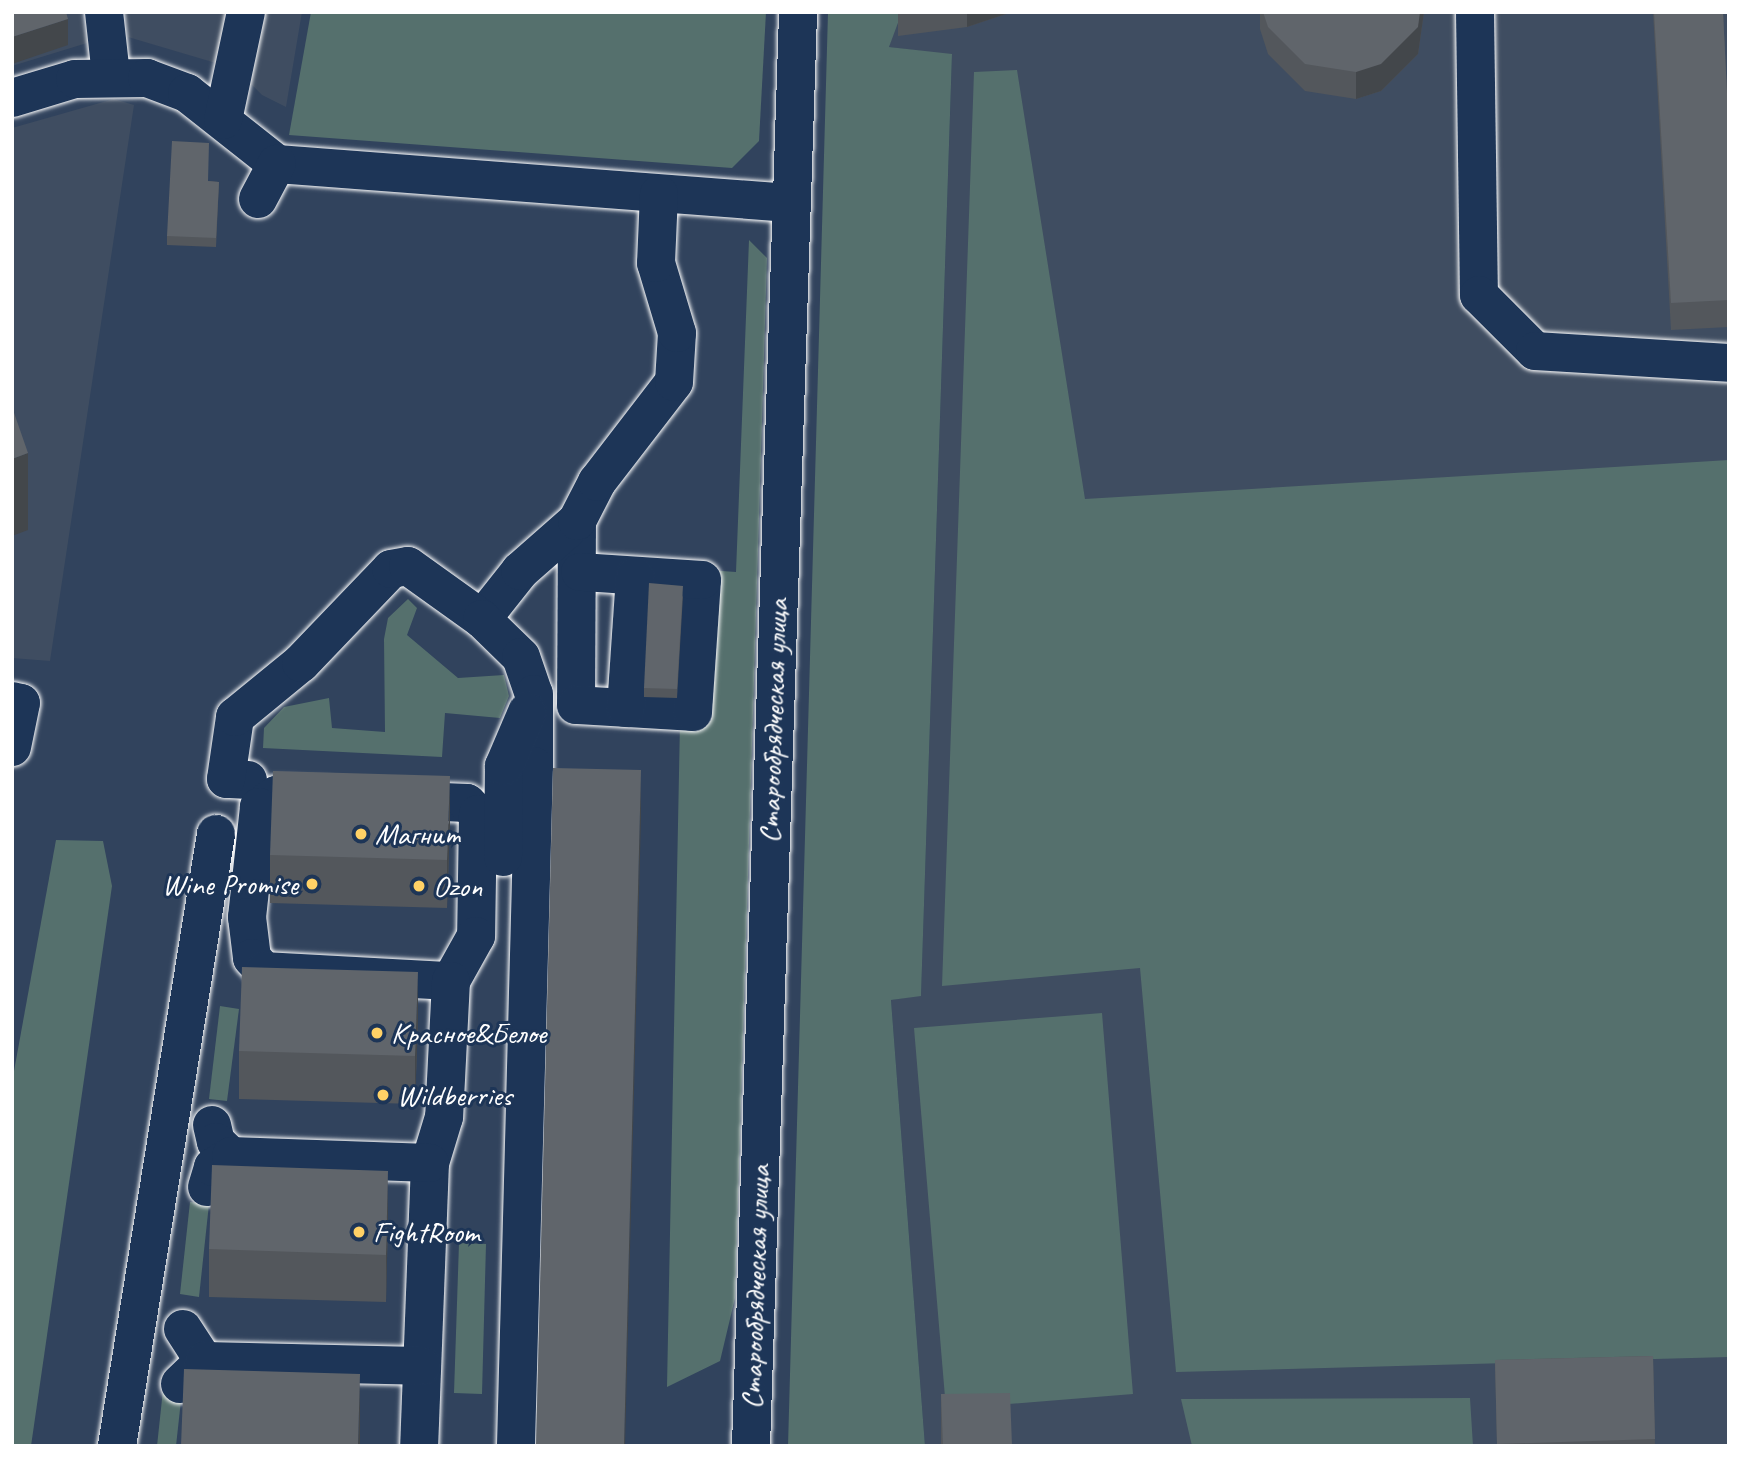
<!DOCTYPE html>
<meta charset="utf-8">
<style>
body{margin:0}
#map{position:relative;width:1741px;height:1458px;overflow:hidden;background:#31435d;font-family:Caveat,sans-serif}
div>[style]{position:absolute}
.built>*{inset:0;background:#3f4d61}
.green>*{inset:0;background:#55706d}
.roads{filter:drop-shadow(0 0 2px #fff) drop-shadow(0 0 2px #fff)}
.minor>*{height:38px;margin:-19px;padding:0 19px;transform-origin:19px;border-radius:19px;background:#1d3557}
.wall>*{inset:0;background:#53575c}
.shaded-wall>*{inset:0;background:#43474b}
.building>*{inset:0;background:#60656b}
.dots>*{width:19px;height:19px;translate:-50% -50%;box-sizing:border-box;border:4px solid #1d3557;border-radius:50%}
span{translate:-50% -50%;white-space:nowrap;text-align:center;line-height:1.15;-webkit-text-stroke:6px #1d3557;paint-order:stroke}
.street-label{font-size:30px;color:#fff}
.poi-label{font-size:30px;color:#fff}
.left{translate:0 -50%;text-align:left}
.right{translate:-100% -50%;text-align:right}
.frame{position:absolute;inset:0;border:14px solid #fff;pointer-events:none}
</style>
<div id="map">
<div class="built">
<div style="clip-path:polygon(12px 12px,81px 12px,87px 43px,12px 66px)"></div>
<div style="clip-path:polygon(125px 12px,302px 12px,286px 107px,262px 95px,236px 69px,128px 37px)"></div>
<div style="clip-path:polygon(898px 12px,1729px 12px,1729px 1446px,925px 1446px,891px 1000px,921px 995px,952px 55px,889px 47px)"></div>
<div style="clip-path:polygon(114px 99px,134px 105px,50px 661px,12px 658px,12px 128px)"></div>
</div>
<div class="green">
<div style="clip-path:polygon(311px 12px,766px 12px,759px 141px,732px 168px,289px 135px)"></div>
<div style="clip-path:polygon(828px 12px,902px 12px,889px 47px,952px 54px,921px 996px,891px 1000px,925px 1446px,788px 1446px)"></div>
<div style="clip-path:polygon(1017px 70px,1085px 499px,1729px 460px,1729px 1357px,1176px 1372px,1140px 968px,942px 986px,974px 72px)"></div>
<div style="clip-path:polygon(749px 240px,767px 258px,735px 1298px,720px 1361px,667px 1387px,680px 722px,707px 570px,736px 572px)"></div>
<div style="clip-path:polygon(408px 599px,417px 608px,407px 635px,458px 678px,504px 675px,509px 696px,500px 718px,445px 713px,442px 757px,263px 748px,264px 728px,284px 707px,329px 698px,332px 728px,385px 732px,384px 639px,388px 618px)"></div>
<div style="clip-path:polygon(56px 840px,103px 841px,112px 886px,31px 1446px,12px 1446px,12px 1082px)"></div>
<div style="clip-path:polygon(220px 1006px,239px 1009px,227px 1101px,209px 1099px)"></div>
<div style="clip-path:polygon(1102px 1013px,1133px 1394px,946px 1409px,914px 1028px)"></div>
<div style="clip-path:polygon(190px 1202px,209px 1204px,199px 1297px,180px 1294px)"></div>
<div style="clip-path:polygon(459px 1243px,486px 1244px,482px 1394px,454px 1393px)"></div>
<div style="clip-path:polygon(163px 1390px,182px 1391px,176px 1446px,157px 1446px)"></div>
<div style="clip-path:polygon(1470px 1398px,1473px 1446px,1192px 1446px,1181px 1399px)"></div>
</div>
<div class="roads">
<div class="minor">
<div style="left:104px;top:12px;width:63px;rotate:83.7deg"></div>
<div style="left:1475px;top:12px;width:283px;rotate:89.2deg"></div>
<div style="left:1479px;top:295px;width:79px;rotate:45deg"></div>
<div style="left:1535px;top:351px;width:194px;rotate:3.5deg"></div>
<div style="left:12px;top:98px;width:66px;rotate:-16.8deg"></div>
<div style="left:75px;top:79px;width:72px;rotate:-0.8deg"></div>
<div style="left:147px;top:78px;width:43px;rotate:20.6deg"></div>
<div style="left:187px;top:93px;width:115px;rotate:38.3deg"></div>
<div style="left:277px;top:164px;width:514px;rotate:4.35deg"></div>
<div style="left:223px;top:120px;width:110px;rotate:-78deg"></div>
<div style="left:258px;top:199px;width:40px;rotate:-62deg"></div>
<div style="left:577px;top:521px;width:184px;rotate:90.3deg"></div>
<div style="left:576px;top:705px;width:117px;rotate:3.4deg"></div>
<div style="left:693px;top:712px;width:132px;rotate:-86.1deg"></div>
<div style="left:702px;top:580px;width:122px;rotate:-176.2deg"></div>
<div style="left:482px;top:619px;width:61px;rotate:-51.6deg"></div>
<div style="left:520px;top:571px;width:76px;rotate:-41.3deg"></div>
<div style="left:577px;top:521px;width:44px;rotate:-62.9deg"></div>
<div style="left:597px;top:482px;width:126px;rotate:-52.4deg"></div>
<div style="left:674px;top:382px;width:49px;rotate:-86.5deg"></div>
<div style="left:677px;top:333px;width:73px;rotate:-106.7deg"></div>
<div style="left:656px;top:263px;width:69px;rotate:-87.5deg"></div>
<div style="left:12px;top:701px;width:9px;rotate:13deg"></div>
<div style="left:21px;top:703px;width:45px;rotate:101.6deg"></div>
<div style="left:626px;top:708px;width:132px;rotate:-86.1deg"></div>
<div style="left:248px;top:780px;width:22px;rotate:-177deg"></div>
<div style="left:226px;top:779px;width:63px;rotate:-81.7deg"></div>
<div style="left:235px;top:717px;width:85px;rotate:-39.3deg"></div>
<div style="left:301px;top:663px;width:130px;rotate:-46.2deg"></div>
<div style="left:391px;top:569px;width:17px;rotate:-10deg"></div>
<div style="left:408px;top:566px;width:91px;rotate:35.6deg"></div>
<div style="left:482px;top:619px;width:54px;rotate:44.3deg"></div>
<div style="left:521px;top:657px;width:39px;rotate:71deg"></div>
<div style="left:534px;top:694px;width:72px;rotate:90deg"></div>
<div style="left:534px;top:766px;width:680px;rotate:91.52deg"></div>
<div style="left:325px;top:797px;width:49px;rotate:-177.7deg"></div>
<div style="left:276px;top:795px;width:21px;rotate:145deg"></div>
<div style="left:259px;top:807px;width:111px;rotate:96.2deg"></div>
<div style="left:247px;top:917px;width:41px;rotate:83deg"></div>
<div style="left:252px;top:958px;width:18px;rotate:47deg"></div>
<div style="left:264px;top:971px;width:187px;rotate:3.1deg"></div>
<div style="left:396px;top:800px;width:71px;rotate:2.4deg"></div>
<div style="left:467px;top:803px;width:16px;rotate:45deg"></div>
<div style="left:478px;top:814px;width:122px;rotate:90.9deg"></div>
<div style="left:476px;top:936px;width:51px;rotate:119.1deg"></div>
<div style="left:451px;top:981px;width:136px;rotate:92.9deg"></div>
<div style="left:444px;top:1117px;width:48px;rotate:106.9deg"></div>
<div style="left:430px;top:1163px;width:283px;rotate:92.2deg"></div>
<div style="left:503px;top:857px;width:91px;rotate:-89.4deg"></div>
<div style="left:504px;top:766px;width:59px;rotate:-66.9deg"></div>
<div style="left:212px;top:1125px;width:17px;rotate:77deg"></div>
<div style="left:216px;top:1142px;width:21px;rotate:43deg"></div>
<div style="left:207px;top:1187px;width:21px;rotate:-73deg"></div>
<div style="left:213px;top:1167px;width:21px;rotate:-31deg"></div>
<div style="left:231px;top:1156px;width:199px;rotate:2deg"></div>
<div style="left:183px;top:1329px;width:38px;rotate:57deg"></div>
<div style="left:180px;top:1384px;width:33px;rotate:-44deg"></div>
<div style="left:204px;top:1361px;width:218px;rotate:1.3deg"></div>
<div style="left:117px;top:1446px;width:620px;rotate:-80.81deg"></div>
<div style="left:751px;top:1446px;width:1435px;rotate:-88.12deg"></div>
</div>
</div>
<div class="wall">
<div style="clip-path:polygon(898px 12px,1012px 12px,967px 27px,898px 36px)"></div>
<div style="clip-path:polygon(1260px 12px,1424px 12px,1418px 54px,1381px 91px,1356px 99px,1305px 91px,1268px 54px,1260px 29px)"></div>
<div style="clip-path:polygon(1646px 12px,1723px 12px,1729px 133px,1729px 327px,1671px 330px,1653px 12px)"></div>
<div style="clip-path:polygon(208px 181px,219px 182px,216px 247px,167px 245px,167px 236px)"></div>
<div style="clip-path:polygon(683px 595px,677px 698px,644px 697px,644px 688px)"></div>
<div style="clip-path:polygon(450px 824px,447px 908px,270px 903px,270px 855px)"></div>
<div style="clip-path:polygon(418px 1020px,415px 1104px,239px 1099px,239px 1051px)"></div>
<div style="clip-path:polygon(388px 1218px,386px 1302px,209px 1297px,209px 1249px)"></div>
<div style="clip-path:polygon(1653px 1356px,1655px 1446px,1497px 1446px,1495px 1360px)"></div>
<div style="clip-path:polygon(941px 1394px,1012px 1446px,941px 1446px)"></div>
</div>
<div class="shaded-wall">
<div style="clip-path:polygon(967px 12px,1012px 12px,967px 27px)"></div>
<div style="clip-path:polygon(1420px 12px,1424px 12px,1418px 54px,1381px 91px,1356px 99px,1356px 72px)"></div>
<div style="clip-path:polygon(68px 19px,68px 45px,12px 64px,12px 37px)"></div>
<div style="clip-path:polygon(28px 453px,28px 530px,12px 536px,12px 459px)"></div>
<div style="clip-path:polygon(641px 770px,641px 817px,625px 1446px,624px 1446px)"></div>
<div style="clip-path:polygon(450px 776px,450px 824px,447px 908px,447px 860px)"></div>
<div style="clip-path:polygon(418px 972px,418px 1020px,415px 1104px,415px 1056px)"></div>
<div style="clip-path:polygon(388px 1171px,388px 1218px,386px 1302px,386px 1255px)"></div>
<div style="clip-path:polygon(360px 1374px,360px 1446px,358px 1446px)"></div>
</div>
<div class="building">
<div style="clip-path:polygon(12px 12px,66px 12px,68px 19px,12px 37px)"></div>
<div style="clip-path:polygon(1263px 12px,1420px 12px,1418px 27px,1381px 64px,1356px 72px,1305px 64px,1268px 27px)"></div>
<div style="clip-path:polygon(1654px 12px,1723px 12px,1729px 133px,1729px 300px,1671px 303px)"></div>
<div style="clip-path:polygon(172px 141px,209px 143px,208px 181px,219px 182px,216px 238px,167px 236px)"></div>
<div style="clip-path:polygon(12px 407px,28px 453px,12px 459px)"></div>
<div style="clip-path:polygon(649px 583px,683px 586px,677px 689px,644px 688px)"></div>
<div style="clip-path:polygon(553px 768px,641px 770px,624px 1446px,536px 1446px)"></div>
<div style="clip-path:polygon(273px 771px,450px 776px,447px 860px,270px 855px)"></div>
<div style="clip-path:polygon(242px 967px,418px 972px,415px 1056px,239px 1051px)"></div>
<div style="clip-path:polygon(212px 1165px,388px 1171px,386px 1255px,209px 1249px)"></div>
<div style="clip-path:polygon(1653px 1356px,1655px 1439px,1497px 1444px,1495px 1360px)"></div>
<div style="clip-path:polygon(184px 1369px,360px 1374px,358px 1446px,181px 1446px)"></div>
<div style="clip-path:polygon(1010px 1393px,1012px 1446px,943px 1446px,941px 1394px)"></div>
</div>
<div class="dots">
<div style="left:361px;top:834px;background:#ffd166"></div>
<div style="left:312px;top:884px;background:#ffd166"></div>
<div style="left:419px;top:886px;background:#ffd166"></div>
<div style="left:377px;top:1033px;background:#ffd166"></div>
<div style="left:383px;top:1095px;background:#ffd166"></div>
<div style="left:359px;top:1232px;background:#ffd166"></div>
</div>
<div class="street-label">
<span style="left:773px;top:721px;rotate:-88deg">Старообрядческая улица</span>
<span style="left:755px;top:1287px;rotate:-88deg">Старообрядческая улица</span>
</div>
<div class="poi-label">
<span class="left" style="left:375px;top:834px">Магнит</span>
<span class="right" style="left:298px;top:884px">Wine Promise</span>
<span class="left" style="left:433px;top:886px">Ozon</span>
<span class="left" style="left:391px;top:1033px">Красное&amp;Белое</span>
<span class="left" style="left:397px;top:1095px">Wildberries</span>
<span class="left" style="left:373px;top:1232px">FightRoom</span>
</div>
<div class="frame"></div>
</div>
